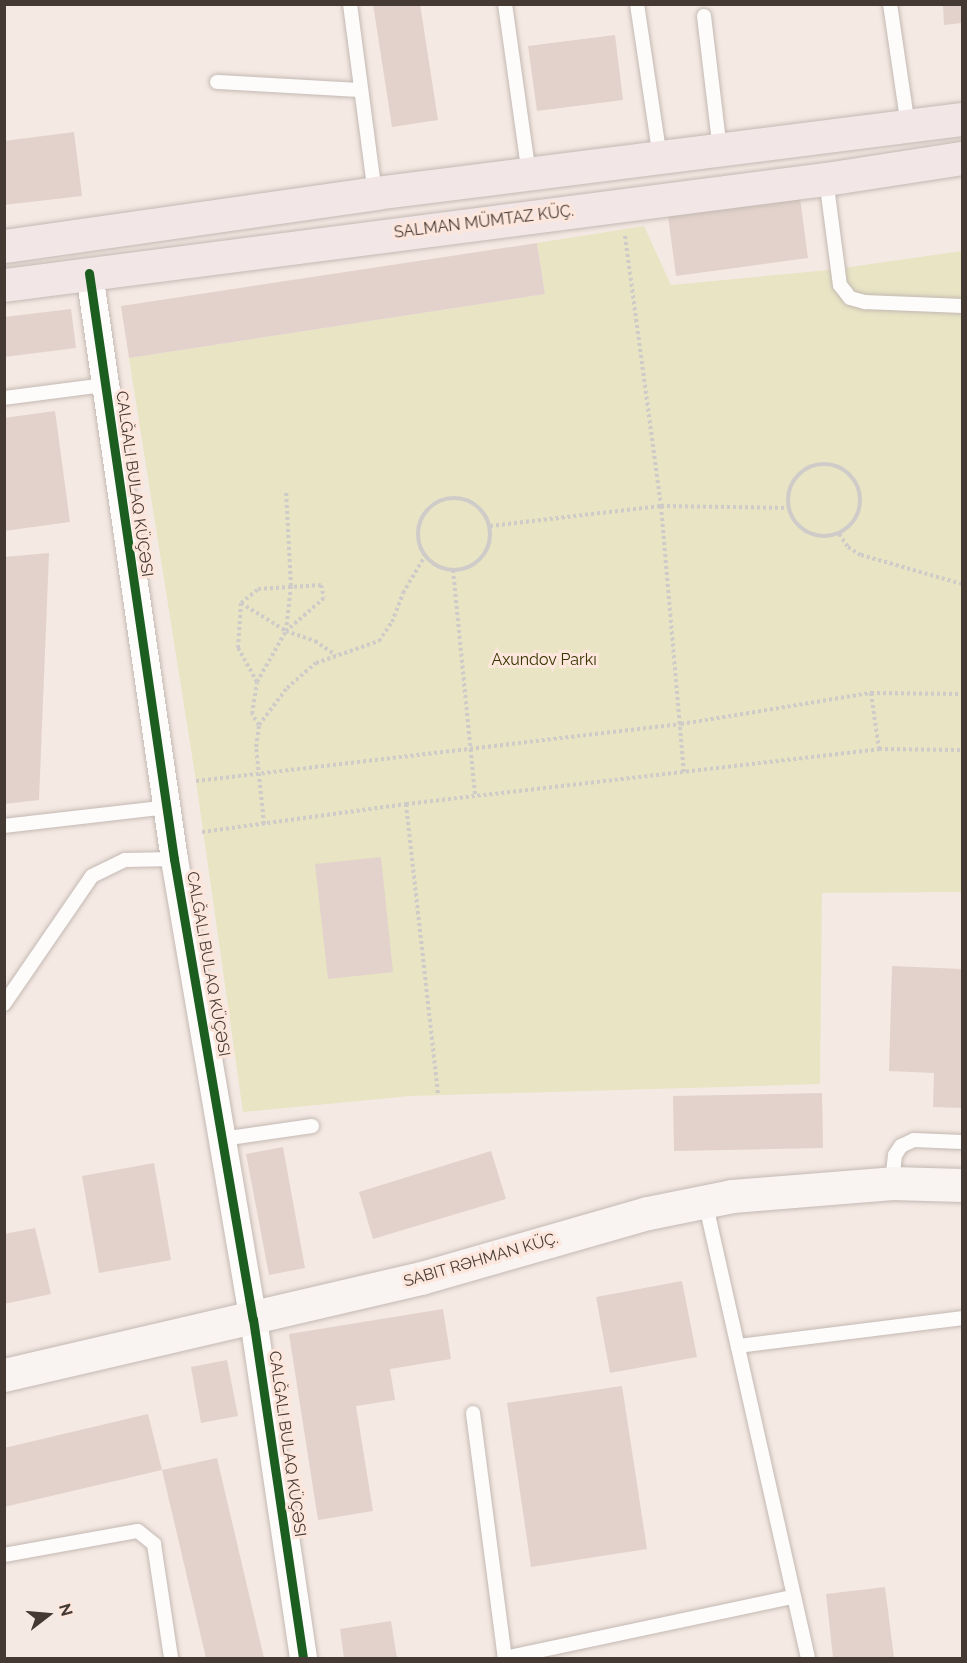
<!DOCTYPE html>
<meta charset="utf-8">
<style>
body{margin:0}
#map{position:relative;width:967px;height:1663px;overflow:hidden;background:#f5e9e3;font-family:Raleway,sans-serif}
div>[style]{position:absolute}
.green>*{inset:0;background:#e8e4c4}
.building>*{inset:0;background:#e2d2cb}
.path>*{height:4px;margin-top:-2px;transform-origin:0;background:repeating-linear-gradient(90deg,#cfcbc9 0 3px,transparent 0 6px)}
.path>.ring{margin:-2px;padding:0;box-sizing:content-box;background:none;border:4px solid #cfcbc9;border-radius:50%}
.roads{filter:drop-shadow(0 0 2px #c3b9b3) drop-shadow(0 0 2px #c3b9b3)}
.service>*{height:14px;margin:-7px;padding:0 7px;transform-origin:7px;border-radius:7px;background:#fefcfb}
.minor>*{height:27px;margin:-13.5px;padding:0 13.5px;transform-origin:13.5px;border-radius:13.5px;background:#fefcfb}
.secondary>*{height:33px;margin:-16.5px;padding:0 16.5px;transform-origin:16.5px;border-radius:16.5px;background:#f9f3f2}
.trunk>*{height:33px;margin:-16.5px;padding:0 16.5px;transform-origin:16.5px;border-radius:16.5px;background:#f2e6e6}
.cycleway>*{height:9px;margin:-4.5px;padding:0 4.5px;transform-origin:4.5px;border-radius:4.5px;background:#1b5e20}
span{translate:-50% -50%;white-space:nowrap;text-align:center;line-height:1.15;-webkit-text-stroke:6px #fde6db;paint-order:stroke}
.street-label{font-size:16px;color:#453934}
.park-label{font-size:16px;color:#363600}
.frame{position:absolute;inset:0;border:6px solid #453934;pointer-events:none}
.north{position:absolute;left:18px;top:1585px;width:60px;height:60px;-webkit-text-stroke:4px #fde6db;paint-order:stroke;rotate:74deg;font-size:16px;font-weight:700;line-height:24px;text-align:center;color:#453934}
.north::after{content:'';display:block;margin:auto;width:21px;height:27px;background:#453934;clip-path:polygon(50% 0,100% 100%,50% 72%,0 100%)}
</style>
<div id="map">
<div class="green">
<div style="clip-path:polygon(644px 226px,671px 285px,829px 270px,962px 251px,962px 892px,822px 893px,820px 1084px,410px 1096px,243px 1112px,196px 781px,129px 358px,545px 294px,537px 243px)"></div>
</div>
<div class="building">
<div style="clip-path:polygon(373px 4px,420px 4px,438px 120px,392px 127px)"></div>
<div style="clip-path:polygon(943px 4px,962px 4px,962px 23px,944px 25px)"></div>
<div style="clip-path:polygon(615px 35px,623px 100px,537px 111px,528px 46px)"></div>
<div style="clip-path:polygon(74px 132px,82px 196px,4px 205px,4px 141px)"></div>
<div style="clip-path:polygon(800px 198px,808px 258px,676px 276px,668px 216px)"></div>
<div style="clip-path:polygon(537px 243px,545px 294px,129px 358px,121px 306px)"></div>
<div style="clip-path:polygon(71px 309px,76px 348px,4px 357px,4px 317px)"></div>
<div style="clip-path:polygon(55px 411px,70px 522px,4px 531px,4px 418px)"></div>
<div style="clip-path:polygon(49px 553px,39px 800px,4px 804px,4px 557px)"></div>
<div style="clip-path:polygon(381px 857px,393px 972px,328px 979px,315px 864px)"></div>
<div style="clip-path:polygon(892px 966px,962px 969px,962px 1108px,933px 1107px,934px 1073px,889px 1071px)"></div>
<div style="clip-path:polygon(822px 1093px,823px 1148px,674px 1151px,673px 1096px)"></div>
<div style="clip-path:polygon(283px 1147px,305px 1268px,269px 1275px,246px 1154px)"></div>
<div style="clip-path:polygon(491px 1151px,506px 1199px,373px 1239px,359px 1192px)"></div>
<div style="clip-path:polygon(154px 1163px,171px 1260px,99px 1273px,82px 1176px)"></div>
<div style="clip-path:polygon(35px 1228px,51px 1294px,4px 1304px,4px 1234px)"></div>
<div style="clip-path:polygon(682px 1281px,697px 1357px,610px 1373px,596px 1297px)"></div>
<div style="clip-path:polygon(443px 1309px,451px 1359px,390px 1369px,395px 1400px,356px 1406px,373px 1511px,318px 1520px,289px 1334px)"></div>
<div style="clip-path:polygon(227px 1360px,238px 1416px,201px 1423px,191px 1367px)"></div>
<div style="clip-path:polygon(622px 1386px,647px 1549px,531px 1567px,507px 1403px)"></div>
<div style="clip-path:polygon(148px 1414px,162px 1470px,4px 1507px,4px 1448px)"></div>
<div style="clip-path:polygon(217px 1458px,264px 1658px,206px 1658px,162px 1470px)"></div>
<div style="clip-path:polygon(885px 1587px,894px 1658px,833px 1658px,826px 1594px)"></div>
<div style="clip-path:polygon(391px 1621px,397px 1658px,344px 1658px,340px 1629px)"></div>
</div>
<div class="path">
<div style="left:625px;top:236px;width:272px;rotate:82.4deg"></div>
<div style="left:661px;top:506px;width:267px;rotate:85.1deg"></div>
<div class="ring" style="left:788px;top:464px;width:68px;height:68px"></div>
<div class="ring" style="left:418px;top:498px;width:68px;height:68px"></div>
<div style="left:490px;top:526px;width:172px;rotate:-6.7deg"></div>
<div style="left:661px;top:506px;width:127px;rotate:0.9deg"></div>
<div style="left:839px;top:534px;width:16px;rotate:55deg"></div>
<div style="left:848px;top:547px;width:15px;rotate:32deg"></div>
<div style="left:861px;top:555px;width:105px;rotate:16deg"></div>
<div style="left:453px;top:570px;width:227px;rotate:84.4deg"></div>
<div style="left:241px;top:603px;width:53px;rotate:31.9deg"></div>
<div style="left:286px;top:631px;width:31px;rotate:19deg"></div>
<div style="left:315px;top:641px;width:25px;rotate:34deg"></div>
<div style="left:257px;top:682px;width:39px;rotate:-119deg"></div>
<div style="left:238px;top:648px;width:45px;rotate:-86.2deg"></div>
<div style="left:241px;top:603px;width:22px;rotate:-39deg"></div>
<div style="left:258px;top:589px;width:63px;rotate:-3.6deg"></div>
<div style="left:321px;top:585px;width:13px;rotate:77deg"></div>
<div style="left:324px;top:598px;width:50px;rotate:139deg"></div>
<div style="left:871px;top:693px;width:57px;rotate:81.9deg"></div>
<div style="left:259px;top:725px;width:13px;rotate:-122deg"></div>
<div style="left:252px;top:714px;width:32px;rotate:-81deg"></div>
<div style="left:257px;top:682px;width:59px;rotate:-60.4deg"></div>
<div style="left:286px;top:631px;width:45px;rotate:-83.7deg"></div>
<div style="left:291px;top:586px;width:94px;rotate:-93deg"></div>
<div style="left:196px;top:781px;width:488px;rotate:-6.7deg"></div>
<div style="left:681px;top:724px;width:193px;rotate:-9.3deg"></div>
<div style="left:871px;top:693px;width:91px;rotate:0.6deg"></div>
<div style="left:406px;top:804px;width:293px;rotate:83.7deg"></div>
<div style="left:264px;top:824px;width:77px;rotate:-95.9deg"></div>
<div style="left:256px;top:747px;width:22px;rotate:-82deg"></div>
<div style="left:259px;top:725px;width:46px;rotate:-52.9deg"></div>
<div style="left:287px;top:688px;width:38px;rotate:-41deg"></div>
<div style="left:316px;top:663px;width:67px;rotate:-19.2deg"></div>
<div style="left:379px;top:641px;width:23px;rotate:-56deg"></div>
<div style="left:392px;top:622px;width:31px;rotate:-69deg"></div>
<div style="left:403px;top:593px;width:43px;rotate:-59.3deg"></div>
<div style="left:202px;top:832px;width:206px;rotate:-7.8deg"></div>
<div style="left:406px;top:804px;width:476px;rotate:-6.6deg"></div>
<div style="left:879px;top:749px;width:83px;rotate:0.7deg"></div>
</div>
<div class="roads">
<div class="service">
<div style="left:350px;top:4px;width:191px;rotate:82.5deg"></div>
<div style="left:505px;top:4px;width:172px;rotate:82deg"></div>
<div style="left:637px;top:4px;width:155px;rotate:81.5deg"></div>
<div style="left:890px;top:4px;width:123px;rotate:81.6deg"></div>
<div style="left:704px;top:16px;width:135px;rotate:83.2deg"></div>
<div style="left:217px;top:82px;width:144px;rotate:3.2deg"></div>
<div style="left:826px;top:179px;width:107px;rotate:82.5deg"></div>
<div style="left:840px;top:285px;width:16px;rotate:52deg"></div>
<div style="left:850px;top:298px;width:16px;rotate:15deg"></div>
<div style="left:865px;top:302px;width:97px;rotate:2.4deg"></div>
<div style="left:4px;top:398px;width:101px;rotate:-7.4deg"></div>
<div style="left:4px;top:826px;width:164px;rotate:-6.6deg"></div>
<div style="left:4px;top:1004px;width:155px;rotate:-55.5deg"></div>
<div style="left:92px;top:876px;width:37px;rotate:-26deg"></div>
<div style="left:125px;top:860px;width:49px;rotate:-1.2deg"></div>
<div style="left:222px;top:1139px;width:91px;rotate:-8.2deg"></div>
<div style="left:892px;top:1183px;width:28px;rotate:-84deg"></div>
<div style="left:895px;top:1155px;width:11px;rotate:-56deg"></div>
<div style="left:901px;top:1146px;width:14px;rotate:-25deg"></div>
<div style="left:914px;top:1140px;width:48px;rotate:2.4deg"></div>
<div style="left:705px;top:1201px;width:468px;rotate:77.3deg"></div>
<div style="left:738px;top:1346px;width:226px;rotate:-7.1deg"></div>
<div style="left:473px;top:1413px;width:247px;rotate:82.6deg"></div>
<div style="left:4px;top:1555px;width:136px;rotate:-10.2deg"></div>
<div style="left:138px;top:1531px;width:21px;rotate:39deg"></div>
<div style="left:154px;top:1544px;width:115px;rotate:81.5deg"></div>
<div style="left:505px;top:1658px;width:294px;rotate:-12deg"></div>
</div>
<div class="minor">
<div style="left:89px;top:273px;width:592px;rotate:81.75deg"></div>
<div style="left:174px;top:859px;width:467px;rotate:80.3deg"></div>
<div style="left:253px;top:1319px;width:343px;rotate:81.6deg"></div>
</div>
<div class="secondary">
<div style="left:4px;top:1375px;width:428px;rotate:-13.1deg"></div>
<div style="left:421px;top:1278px;width:236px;rotate:-16deg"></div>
<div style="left:648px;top:1213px;width:86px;rotate:-11.4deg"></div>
<div style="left:732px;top:1196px;width:161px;rotate:-4.6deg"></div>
<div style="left:892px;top:1183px;width:70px;rotate:1.6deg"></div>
</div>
<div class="trunk">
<div style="left:4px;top:246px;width:375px;rotate:-8.1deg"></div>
<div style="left:375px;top:193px;width:592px;rotate:-7.19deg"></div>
<div style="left:4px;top:285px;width:829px;rotate:-7.35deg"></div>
<div style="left:826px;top:179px;width:138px;rotate:-8.8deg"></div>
</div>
</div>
<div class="cycleway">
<div style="left:89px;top:273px;width:592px;rotate:81.75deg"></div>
<div style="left:174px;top:859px;width:467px;rotate:80.3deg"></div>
<div style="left:253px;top:1319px;width:343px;rotate:81.6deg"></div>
</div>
<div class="street-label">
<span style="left:484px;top:222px;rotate:-7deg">SALMAN MÜMTAZ KÜÇ.</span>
<span style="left:134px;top:484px;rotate:82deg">CALĞALI BULAQ KÜÇƏSI</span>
<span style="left:208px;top:964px;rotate:80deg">CALĞALI BULAQ KÜÇƏSI</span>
<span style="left:481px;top:1260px;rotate:-16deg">SABIT RƏHMAN KÜÇ.</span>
<span style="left:287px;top:1444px;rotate:82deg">CALĞALI BULAQ KÜÇƏSI</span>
</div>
<div class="park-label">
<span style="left:544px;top:660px">Axundov Parkı</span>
</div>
<div class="frame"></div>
<div class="north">N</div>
</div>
